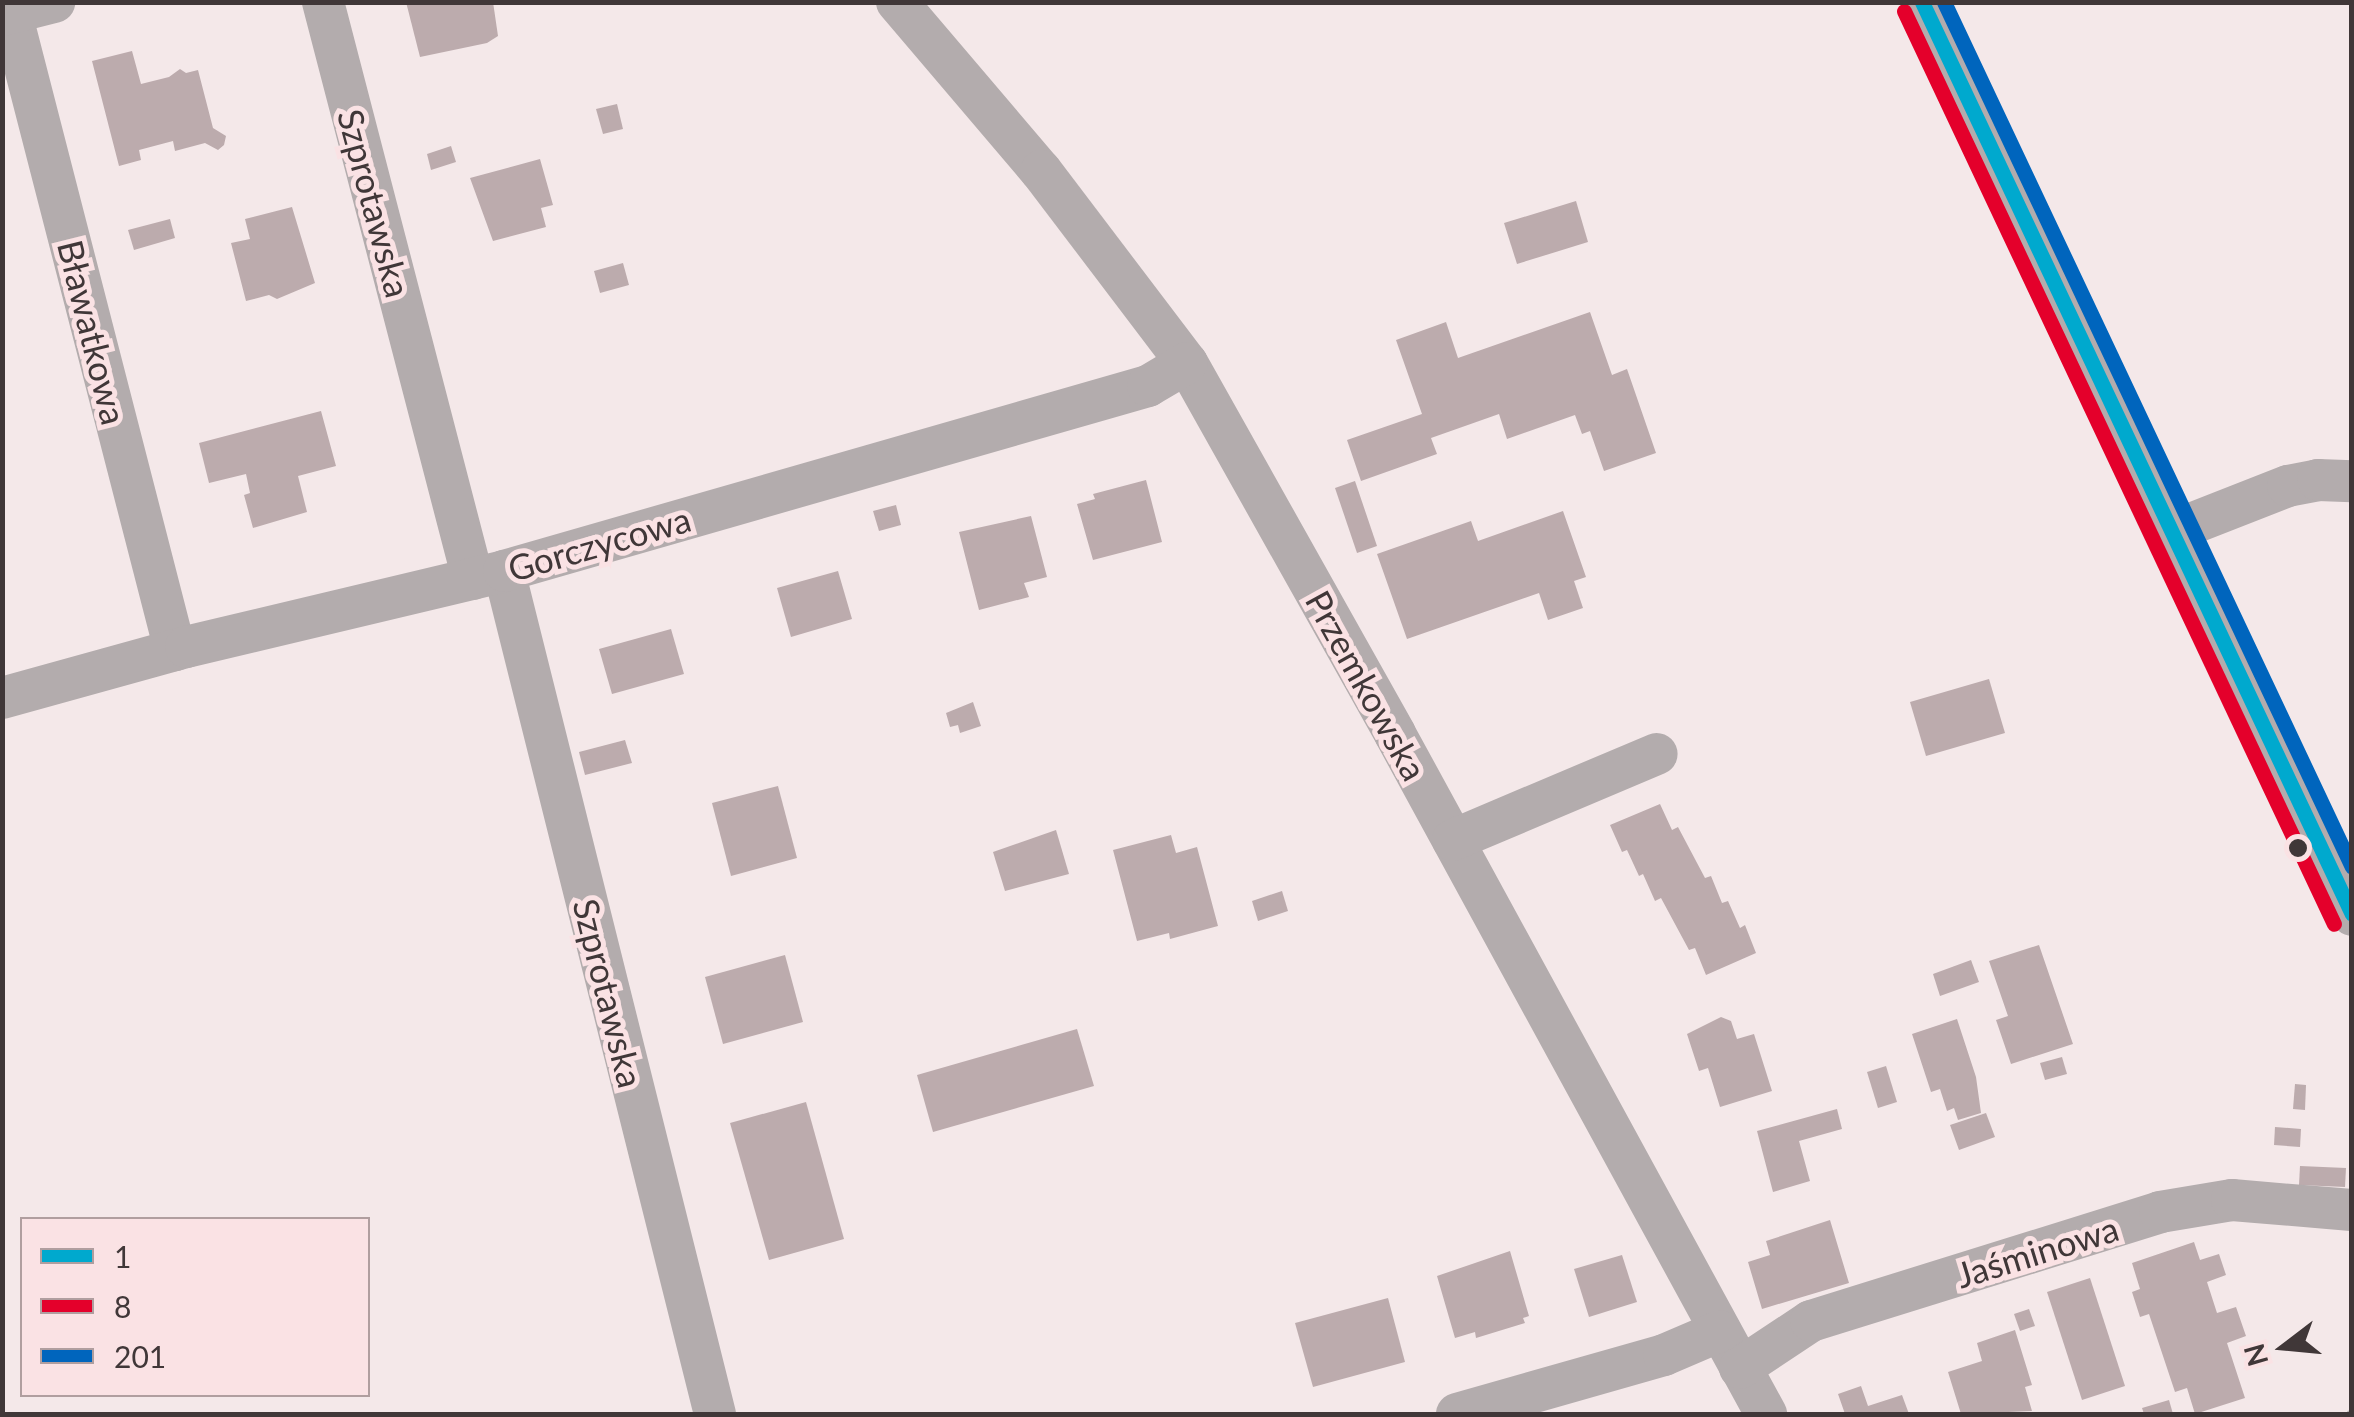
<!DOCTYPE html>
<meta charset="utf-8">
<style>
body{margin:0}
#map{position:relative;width:2354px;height:1417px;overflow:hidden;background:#f4e8e9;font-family:Lato,sans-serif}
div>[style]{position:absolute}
.building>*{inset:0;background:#bcabad}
.path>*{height:6px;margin-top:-3px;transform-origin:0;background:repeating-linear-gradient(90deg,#b5aeaf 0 5px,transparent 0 10px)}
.minor>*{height:42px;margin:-21px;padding:0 21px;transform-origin:21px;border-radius:21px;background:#b3acad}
.bus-1>*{height:15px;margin:-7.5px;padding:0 7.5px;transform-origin:7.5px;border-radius:7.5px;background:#00a9ce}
.bus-2>*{height:15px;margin:-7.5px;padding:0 7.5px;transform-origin:7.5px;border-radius:7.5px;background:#e4002b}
.bus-3>*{height:15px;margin:-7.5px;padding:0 7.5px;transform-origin:7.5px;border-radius:7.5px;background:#0065bd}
.dots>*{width:28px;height:28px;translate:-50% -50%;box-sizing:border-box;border:5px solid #fae2e4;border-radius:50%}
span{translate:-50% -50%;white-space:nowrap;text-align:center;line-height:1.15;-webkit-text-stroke:10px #fae2e4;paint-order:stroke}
.street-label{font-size:35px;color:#403738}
.frame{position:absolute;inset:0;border:5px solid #403738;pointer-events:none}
.legend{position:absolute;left:20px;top:1217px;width:350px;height:180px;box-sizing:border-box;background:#fae2e4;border:2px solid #b09e9f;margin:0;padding:12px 18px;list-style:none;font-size:30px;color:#403738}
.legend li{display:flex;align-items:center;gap:20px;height:50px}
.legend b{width:50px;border:2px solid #b09e9f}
.north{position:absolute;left:2234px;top:1297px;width:100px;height:100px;-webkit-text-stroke:8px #fae2e4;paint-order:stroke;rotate:254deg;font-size:28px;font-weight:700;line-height:40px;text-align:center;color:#403738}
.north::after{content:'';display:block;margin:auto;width:35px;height:45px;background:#403738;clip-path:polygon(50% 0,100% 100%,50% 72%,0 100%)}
</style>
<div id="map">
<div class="building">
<div style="clip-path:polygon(406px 2px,493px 2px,498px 36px,487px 43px,420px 57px)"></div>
<div style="clip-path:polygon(132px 51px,141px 84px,169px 77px,180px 69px,186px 73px,198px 70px,213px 128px,226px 136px,224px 145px,218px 150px,205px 143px,175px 151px,173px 141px,139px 150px,141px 160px,119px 166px,92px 61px)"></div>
<div style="clip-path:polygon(617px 104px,623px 129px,603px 134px,596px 109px)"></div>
<div style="clip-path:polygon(451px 146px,456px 162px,431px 170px,427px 154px)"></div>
<div style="clip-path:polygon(540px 159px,553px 205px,541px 208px,546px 227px,493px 241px,470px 178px)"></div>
<div style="clip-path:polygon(1576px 201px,1588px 242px,1517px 264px,1504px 223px)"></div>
<div style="clip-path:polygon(292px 207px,315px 283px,277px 299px,269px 295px,246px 301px,231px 243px,250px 239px,245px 219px)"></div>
<div style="clip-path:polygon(170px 219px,175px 238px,134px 250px,128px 230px)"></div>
<div style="clip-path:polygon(623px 263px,629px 285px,600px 293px,594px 271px)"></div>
<div style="clip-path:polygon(1590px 312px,1612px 375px,1627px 369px,1656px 453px,1604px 471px,1590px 431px,1582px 434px,1575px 415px,1507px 439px,1499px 414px,1431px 438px,1437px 454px,1361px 481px,1347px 440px,1422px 414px,1396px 340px,1446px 322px,1458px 358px)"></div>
<div style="clip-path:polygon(321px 411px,336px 466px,298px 476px,307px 512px,253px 528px,244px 495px,250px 493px,246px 474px,209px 483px,199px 443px)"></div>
<div style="clip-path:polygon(1146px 480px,1162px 542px,1093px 560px,1077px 504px,1095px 499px,1093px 494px)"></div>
<div style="clip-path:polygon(1355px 481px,1377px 546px,1357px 553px,1335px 488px)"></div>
<div style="clip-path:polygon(896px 505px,901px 525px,879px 531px,873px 511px)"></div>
<div style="clip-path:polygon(1563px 511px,1586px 577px,1574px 581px,1583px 608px,1548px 620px,1539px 593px,1407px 639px,1377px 554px,1471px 521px,1478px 541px)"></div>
<div style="clip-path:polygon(1031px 516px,1047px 577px,1024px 583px,1029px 597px,979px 610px,959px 532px)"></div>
<div style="clip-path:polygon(838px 571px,852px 619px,791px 637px,777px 588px)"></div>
<div style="clip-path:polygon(671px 629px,684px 674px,612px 694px,599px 649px)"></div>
<div style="clip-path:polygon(1989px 679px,2005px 733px,1926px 756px,1910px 702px)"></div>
<div style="clip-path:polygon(973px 702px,981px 726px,960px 733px,958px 725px,950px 727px,946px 713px)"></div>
<div style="clip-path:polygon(625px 740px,632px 763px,585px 775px,579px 752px)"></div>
<div style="clip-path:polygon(778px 786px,797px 858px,731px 876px,712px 803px)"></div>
<div style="clip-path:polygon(1660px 804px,1672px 830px,1678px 827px,1705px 878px,1711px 876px,1722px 903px,1728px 901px,1740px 928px,1745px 925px,1756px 953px,1706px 975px,1695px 948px,1689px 950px,1661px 898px,1655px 901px,1643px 874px,1639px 876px,1627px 850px,1622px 852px,1610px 825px)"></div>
<div style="clip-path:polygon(1056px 830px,1069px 874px,1005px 891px,993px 852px)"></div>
<div style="clip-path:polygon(1171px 835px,1176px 853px,1197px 847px,1218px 926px,1170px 939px,1169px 933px,1137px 941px,1113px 850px)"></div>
<div style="clip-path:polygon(1282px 891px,1288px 911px,1258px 921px,1252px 901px)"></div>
<div style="clip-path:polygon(2039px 945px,2073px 1044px,2011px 1064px,1996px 1020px,2008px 1016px,1989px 961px)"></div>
<div style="clip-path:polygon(785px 955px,803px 1022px,723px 1044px,705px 977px)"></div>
<div style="clip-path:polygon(1971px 960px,1979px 982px,1940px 996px,1933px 974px)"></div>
<div style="clip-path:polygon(1721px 1017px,1731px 1021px,1737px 1039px,1754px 1034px,1772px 1091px,1720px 1107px,1708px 1068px,1699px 1071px,1687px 1034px)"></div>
<div style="clip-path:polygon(1957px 1019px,1976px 1077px,1981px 1113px,1958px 1120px,1954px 1108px,1947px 1111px,1940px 1089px,1931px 1092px,1912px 1034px)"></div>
<div style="clip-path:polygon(1077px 1029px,1094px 1086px,933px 1132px,917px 1075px)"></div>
<div style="clip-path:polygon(2062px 1057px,2067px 1074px,2045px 1080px,2040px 1063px)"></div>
<div style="clip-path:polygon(1886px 1066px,1897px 1102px,1878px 1108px,1867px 1072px)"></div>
<div style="clip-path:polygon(2295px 1084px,2306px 1085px,2305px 1110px,2293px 1109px)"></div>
<div style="clip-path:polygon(806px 1102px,844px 1239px,769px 1260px,730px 1123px)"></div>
<div style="clip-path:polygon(1837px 1109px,1842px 1129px,1799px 1141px,1810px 1181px,1773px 1192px,1757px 1131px)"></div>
<div style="clip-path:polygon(1986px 1113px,1995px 1137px,1959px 1150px,1950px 1125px)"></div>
<div style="clip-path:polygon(2275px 1127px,2301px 1129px,2300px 1147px,2274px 1145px)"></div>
<div style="clip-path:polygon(2300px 1166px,2346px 1168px,2345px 1187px,2299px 1185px)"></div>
<div style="clip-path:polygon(1830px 1220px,1849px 1283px,1762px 1309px,1748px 1262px,1770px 1255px,1766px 1241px)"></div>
<div style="clip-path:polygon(2194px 1242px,2200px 1260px,2219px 1254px,2226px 1275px,2207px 1282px,2217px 1313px,2236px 1307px,2246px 1336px,2227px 1343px,2245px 1398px,2195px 1414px,2187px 1388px,2175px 1392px,2149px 1314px,2140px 1317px,2132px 1292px,2140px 1289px,2132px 1263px)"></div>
<div style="clip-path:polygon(1510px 1251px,1529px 1316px,1523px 1318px,1525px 1323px,1476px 1338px,1475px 1332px,1455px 1338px,1437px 1276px)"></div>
<div style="clip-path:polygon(1622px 1255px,1637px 1302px,1589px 1317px,1574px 1269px)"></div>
<div style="clip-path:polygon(2090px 1278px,2125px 1386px,2082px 1400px,2047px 1292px)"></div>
<div style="clip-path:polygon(1388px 1298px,1405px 1362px,1313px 1387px,1295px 1323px)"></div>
<div style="clip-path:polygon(2029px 1309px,2035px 1326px,2020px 1331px,2014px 1314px)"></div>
<div style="clip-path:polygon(2015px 1330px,2032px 1385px,2025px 1387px,2032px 1411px,1961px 1414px,1948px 1372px,1982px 1361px,1977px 1343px)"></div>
<div style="clip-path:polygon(1861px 1386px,1868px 1406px,1902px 1395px,1909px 1414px,1845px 1414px,1838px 1394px)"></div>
<div style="clip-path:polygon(2169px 1400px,2173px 1414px,2144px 1414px,2142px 1408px)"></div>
</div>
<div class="path">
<div style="left:2348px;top:1414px;width:4px;rotate:-14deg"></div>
</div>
<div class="minor">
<div style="left:323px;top:2px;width:596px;rotate:75.43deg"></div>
<div style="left:897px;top:2px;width:222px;rotate:49.6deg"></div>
<div style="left:1041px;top:171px;width:241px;rotate:52.8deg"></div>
<div style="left:1187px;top:363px;width:425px;rotate:60.7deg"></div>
<div style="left:1395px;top:734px;width:775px;rotate:61.38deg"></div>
<div style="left:1922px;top:2px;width:1009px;rotate:64.78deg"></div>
<div style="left:11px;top:13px;width:658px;rotate:75.56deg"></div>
<div style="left:2px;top:15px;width:54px;rotate:-14deg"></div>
<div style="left:2173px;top:531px;width:123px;rotate:-21.4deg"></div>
<div style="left:2288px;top:486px;width:31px;rotate:-11deg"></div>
<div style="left:2318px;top:480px;width:34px;rotate:2deg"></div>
<div style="left:504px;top:571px;width:869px;rotate:75.95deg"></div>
<div style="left:2px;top:698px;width:191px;rotate:-15.5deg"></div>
<div style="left:186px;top:647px;width:327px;rotate:-13.4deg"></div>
<div style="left:504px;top:571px;width:670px;rotate:-16.03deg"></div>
<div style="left:1148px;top:386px;width:45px;rotate:-30.5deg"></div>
<div style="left:1453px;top:840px;width:221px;rotate:-22.9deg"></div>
<div style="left:1740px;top:1368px;width:85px;rotate:-33.5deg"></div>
<div style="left:1811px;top:1321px;width:366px;rotate:-17.3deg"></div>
<div style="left:2160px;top:1212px;width:73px;rotate:-9.5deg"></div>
<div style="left:2232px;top:1200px;width:120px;rotate:4.8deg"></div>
<div style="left:1457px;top:1414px;width:215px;rotate:-15.9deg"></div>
<div style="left:1664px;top:1355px;width:61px;rotate:-23.2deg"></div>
</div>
<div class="bus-1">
<div style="left:1922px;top:2px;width:1008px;rotate:64.76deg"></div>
</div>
<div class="bus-2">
<div style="left:1904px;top:11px;width:1009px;rotate:64.78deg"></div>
</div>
<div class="bus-3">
<div style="left:1944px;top:2px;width:956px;rotate:64.75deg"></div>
</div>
<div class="dots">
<div style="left:2298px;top:848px;background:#403738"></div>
</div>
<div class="street-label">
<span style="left:375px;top:203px;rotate:75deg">Szprotawska</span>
<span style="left:93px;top:332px;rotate:76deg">Bławatkowa</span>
<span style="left:599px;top:543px;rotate:-16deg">Gorczycowa</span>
<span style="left:1367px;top:685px;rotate:61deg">Przemkowska</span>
<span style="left:609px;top:993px;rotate:76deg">Szprotawska</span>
<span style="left:2037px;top:1251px;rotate:-17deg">Jaśminowa</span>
</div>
<div class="frame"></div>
<ul class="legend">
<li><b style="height:12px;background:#00a9ce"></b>1</li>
<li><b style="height:12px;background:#e4002b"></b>8</li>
<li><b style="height:12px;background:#0065bd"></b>201</li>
</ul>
<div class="north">N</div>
</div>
